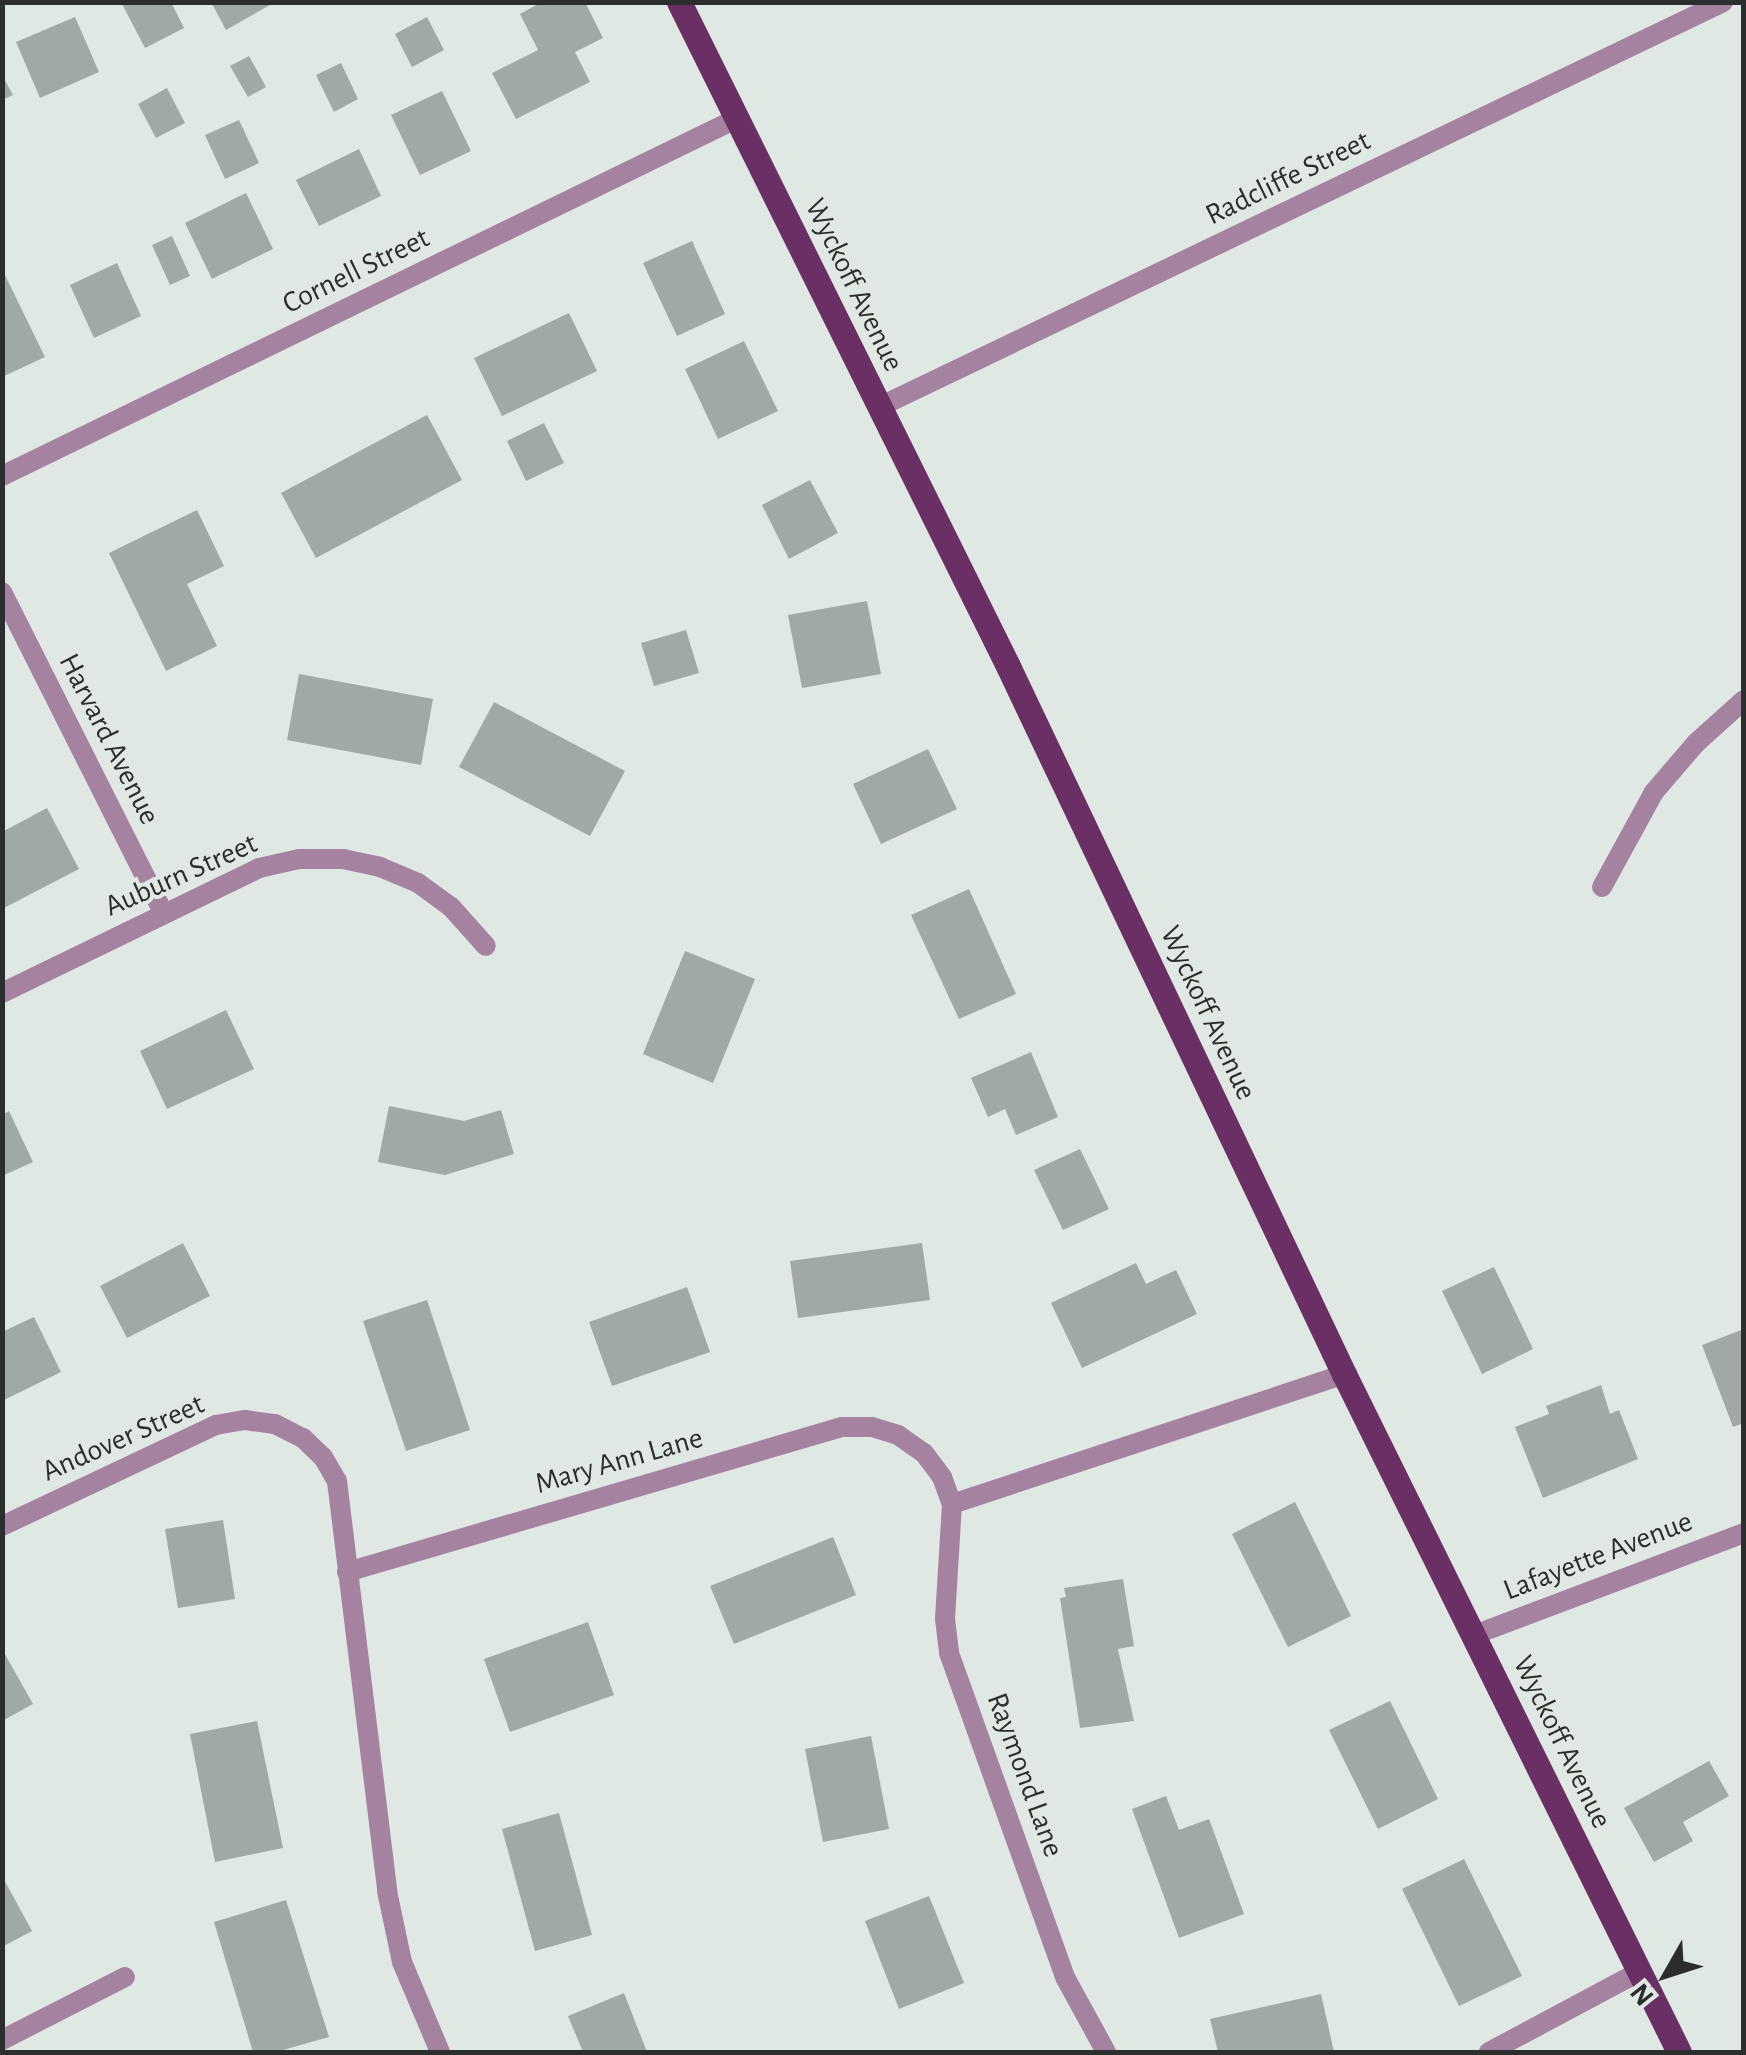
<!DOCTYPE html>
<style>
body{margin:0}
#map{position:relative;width:1746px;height:2055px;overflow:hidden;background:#e0e8e4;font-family:"Alegreya Sans",sans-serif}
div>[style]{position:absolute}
.building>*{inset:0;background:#a1a9a4}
.minor>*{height:20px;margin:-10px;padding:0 10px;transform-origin:10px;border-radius:10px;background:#a583a0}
.primary>*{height:25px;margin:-12.5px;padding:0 12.5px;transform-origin:12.5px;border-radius:12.5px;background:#6a3065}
span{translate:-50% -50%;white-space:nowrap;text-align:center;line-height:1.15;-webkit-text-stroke:8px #e0e8e4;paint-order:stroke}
.street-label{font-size:30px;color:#2b2e2c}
.frame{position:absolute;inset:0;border:5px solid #2b2e2c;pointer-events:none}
.north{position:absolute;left:1616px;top:1925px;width:100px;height:100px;-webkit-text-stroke:8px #e0e8e4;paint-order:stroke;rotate:231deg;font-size:28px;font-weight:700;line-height:40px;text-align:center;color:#2b2e2c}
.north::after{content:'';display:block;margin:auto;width:35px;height:45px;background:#2b2e2c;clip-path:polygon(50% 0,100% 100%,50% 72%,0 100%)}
</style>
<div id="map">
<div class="building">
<div style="clip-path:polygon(121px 2px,171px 2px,184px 28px,145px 48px)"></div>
<div style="clip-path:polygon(211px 2px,268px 2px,270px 5px,226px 30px)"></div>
<div style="clip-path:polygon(542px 2px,585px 2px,603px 38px,575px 52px,590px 82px,516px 119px,492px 73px,538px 50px,520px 14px)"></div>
<div style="clip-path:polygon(75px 17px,99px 72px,40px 98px,16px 42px)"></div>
<div style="clip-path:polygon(427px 17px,444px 50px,412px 67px,395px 34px)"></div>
<div style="clip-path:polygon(249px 56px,266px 87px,248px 97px,230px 66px)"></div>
<div style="clip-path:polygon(341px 63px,358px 99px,334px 112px,316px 75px)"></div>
<div style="clip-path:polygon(2px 75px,13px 95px,2px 100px)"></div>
<div style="clip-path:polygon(167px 88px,185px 123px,156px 138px,138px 104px)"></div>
<div style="clip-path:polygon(442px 91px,471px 151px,420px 175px,391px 115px)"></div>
<div style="clip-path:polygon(239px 120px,259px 163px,225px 179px,205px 135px)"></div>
<div style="clip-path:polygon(359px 149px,381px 196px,319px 226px,296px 180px)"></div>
<div style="clip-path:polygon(246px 193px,273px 249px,212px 279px,185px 223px)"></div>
<div style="clip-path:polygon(172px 236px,190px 276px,170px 285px,152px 245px)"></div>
<div style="clip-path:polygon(692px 241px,725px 314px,677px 336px,643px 263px)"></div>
<div style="clip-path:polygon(117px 263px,141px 316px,94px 338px,70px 285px)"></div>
<div style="clip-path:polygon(2px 269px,45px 357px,2px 377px)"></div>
<div style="clip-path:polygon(569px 313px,597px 371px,502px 416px,474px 358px)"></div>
<div style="clip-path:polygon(744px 341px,778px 411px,718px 439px,685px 369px)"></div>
<div style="clip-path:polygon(427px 415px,462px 480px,316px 558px,281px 493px)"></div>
<div style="clip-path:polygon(544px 423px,564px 463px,526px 481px,507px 441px)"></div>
<div style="clip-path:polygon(810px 480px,838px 533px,789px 559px,762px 505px)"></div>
<div style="clip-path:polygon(197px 510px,224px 566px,187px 584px,217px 646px,166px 671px,109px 553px)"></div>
<div style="clip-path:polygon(867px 601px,881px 674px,802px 688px,788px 615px)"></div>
<div style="clip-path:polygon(686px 630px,699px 673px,654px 686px,641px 643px)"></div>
<div style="clip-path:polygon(299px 674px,433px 699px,421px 765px,287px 740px)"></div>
<div style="clip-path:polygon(494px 702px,625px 771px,590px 836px,459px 767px)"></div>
<div style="clip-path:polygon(928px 749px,957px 809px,881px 844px,853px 784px)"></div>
<div style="clip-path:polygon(47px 808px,79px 869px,2px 909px,2px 832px)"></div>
<div style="clip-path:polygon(969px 889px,1016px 994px,959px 1019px,911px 915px)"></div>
<div style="clip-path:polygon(685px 951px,755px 979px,713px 1083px,643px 1054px)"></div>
<div style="clip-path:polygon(226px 1010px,254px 1069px,167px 1109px,140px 1051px)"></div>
<div style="clip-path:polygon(1031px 1052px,1058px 1117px,1016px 1135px,1005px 1109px,988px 1117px,971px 1078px)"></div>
<div style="clip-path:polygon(389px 1106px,464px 1121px,501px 1110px,514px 1154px,445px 1175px,378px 1162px)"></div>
<div style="clip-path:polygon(9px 1111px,33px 1162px,2px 1176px,2px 1115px)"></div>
<div style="clip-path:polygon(1080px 1149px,1109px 1209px,1063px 1230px,1034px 1170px)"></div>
<div style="clip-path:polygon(183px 1243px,210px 1296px,127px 1338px,100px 1286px)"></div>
<div style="clip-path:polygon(922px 1243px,930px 1300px,798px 1318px,790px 1261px)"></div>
<div style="clip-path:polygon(1136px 1263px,1146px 1284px,1176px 1270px,1197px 1314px,1082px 1368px,1051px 1303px)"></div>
<div style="clip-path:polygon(1494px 1267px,1533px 1349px,1482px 1374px,1442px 1291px)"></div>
<div style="clip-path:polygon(687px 1287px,710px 1352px,612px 1386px,589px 1322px)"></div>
<div style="clip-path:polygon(427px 1300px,470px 1430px,406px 1451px,363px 1321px)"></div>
<div style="clip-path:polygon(34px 1317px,61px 1372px,2px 1401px,2px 1332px)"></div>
<div style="clip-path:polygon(1744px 1329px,1744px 1423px,1733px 1427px,1702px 1345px)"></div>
<div style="clip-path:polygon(1601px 1385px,1610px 1414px,1619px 1410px,1638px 1459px,1543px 1498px,1515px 1427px,1549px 1414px,1546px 1406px)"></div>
<div style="clip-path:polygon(1295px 1502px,1351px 1616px,1288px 1647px,1232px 1534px)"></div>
<div style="clip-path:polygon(223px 1520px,235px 1599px,178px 1608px,165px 1529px)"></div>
<div style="clip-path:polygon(833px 1537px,856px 1595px,734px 1644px,710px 1586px)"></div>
<div style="clip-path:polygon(1123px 1579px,1134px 1646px,1118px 1649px,1134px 1721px,1080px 1728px,1060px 1598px,1066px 1597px,1064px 1588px)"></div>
<div style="clip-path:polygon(588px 1622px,614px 1695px,510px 1732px,484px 1659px)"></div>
<div style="clip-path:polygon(2px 1649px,33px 1704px,2px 1721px)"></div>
<div style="clip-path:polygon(1390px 1701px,1438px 1799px,1378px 1829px,1329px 1730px)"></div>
<div style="clip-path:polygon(257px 1721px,283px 1848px,215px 1862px,190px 1734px)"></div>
<div style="clip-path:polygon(871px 1736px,889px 1829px,823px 1842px,805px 1749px)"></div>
<div style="clip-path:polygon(1709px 1761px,1729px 1796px,1683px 1822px,1693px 1841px,1654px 1862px,1624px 1808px)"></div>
<div style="clip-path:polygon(1166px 1796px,1179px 1830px,1209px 1819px,1244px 1914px,1179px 1938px,1132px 1809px)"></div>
<div style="clip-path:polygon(559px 1813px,592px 1935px,535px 1951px,502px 1829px)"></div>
<div style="clip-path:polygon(1464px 1859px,1522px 1976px,1459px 2006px,1402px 1889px)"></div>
<div style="clip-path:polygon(2px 1876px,32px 1931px,2px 1947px)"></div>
<div style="clip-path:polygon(929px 1896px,964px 1983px,899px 2009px,865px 1921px)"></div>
<div style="clip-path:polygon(286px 1900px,329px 2037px,276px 2052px,253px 2052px,214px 1922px)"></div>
<div style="clip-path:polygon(624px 1993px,647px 2052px,583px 2052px,568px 2016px)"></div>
<div style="clip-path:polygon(1321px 1994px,1334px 2052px,1218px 2052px,1210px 2019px)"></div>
</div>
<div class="minor">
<div style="left:879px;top:407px;width:936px;rotate:-25.63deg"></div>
<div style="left:2px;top:476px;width:816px;rotate:-25.94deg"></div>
<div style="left:2px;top:592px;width:358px;rotate:63.3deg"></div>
<div style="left:1602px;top:887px;width:108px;rotate:-61.3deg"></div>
<div style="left:1654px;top:792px;width:65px;rotate:-49.4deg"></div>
<div style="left:1696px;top:743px;width:64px;rotate:-41.9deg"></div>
<div style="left:2px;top:993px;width:286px;rotate:-25.9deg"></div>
<div style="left:259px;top:868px;width:41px;rotate:-12.7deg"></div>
<div style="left:299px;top:859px;width:44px"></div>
<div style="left:343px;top:859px;width:38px;rotate:12deg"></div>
<div style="left:380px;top:867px;width:41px;rotate:22.8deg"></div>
<div style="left:418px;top:883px;width:41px;rotate:36deg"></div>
<div style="left:451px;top:907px;width:52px;rotate:48.1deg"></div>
<div style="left:952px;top:1504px;width:413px;rotate:-18.3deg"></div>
<div style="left:2px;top:1526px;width:237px;rotate:-25.3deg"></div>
<div style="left:216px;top:1425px;width:29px;rotate:-10deg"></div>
<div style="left:245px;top:1420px;width:30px;rotate:8deg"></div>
<div style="left:275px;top:1424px;width:31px;rotate:27deg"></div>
<div style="left:303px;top:1438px;width:28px;rotate:44deg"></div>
<div style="left:323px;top:1457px;width:28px;rotate:60deg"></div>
<div style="left:337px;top:1481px;width:413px;rotate:83deg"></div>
<div style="left:387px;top:1891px;width:73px;rotate:78.1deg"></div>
<div style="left:402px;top:1962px;width:98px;rotate:67.1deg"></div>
<div style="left:347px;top:1572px;width:516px;rotate:-16.33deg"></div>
<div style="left:842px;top:1427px;width:30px"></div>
<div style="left:872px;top:1427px;width:27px;rotate:17deg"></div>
<div style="left:898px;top:1435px;width:32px;rotate:35deg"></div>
<div style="left:924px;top:1453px;width:30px;rotate:53deg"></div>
<div style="left:942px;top:1477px;width:29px;rotate:70deg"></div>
<div style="left:952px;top:1504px;width:115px;rotate:93.5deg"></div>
<div style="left:945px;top:1619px;width:34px;rotate:83deg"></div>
<div style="left:949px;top:1653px;width:346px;rotate:70.3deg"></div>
<div style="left:1066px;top:1979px;width:83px;rotate:61.3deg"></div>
<div style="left:1474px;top:1635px;width:289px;rotate:-20.7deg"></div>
<div style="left:2px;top:2040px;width:138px;rotate:-27.1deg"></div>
<div style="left:1489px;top:2052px;width:170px;rotate:-28.1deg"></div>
</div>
<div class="primary">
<div style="left:679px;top:2px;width:741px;rotate:63.64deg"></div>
<div style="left:1008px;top:666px;width:784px;rotate:64.61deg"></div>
<div style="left:1344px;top:1374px;width:756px;rotate:63.71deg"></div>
</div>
<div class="street-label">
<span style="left:1288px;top:178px;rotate:-26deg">Radcliffe Street</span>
<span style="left:356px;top:271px;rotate:-26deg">Cornell Street</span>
<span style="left:854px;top:285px;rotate:64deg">Wyckoff Avenue</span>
<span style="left:109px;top:739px;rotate:63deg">Harvard Avenue</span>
<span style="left:181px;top:875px;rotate:-24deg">Auburn Street</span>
<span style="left:1208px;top:1013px;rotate:65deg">Wyckoff Avenue</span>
<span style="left:123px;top:1438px;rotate:-24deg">Andover Street</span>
<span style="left:619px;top:1461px;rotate:-16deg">Mary Ann Lane</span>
<span style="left:1598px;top:1556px;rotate:-21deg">Lafayette Avenue</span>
<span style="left:1562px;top:1742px;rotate:64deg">Wyckoff Avenue</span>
<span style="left:1025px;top:1775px;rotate:70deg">Raymond Lane</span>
</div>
<div class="frame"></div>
<div class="north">N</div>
</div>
